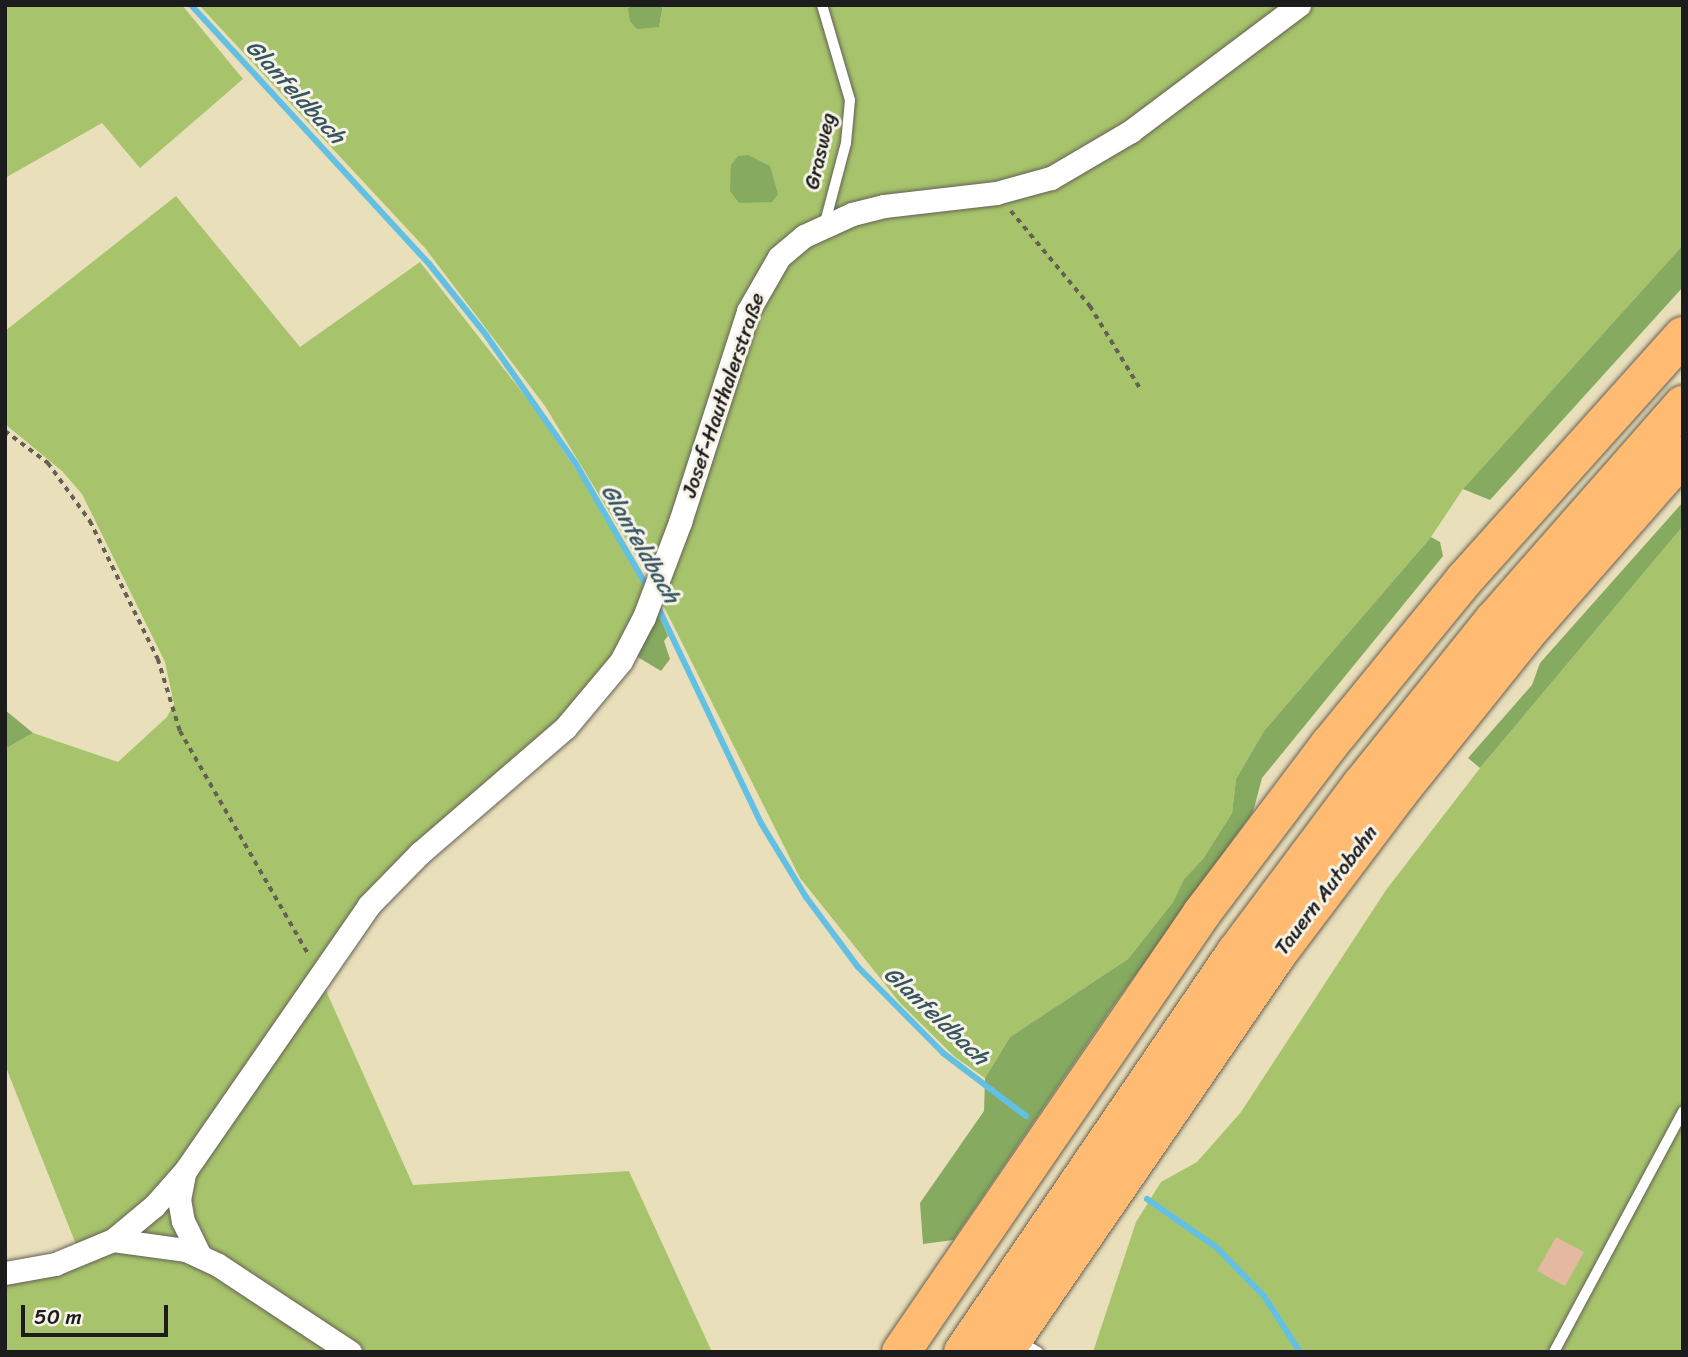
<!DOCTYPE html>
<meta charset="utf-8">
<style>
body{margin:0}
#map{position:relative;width:1688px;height:1357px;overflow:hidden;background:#e9dfbb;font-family:Sriracha,sans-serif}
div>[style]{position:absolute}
.green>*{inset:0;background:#a7c46c}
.forest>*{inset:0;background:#85aa60}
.stream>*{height:6px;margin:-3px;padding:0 3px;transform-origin:3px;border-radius:3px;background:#64c0e2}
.building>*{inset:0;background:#e5b8a1}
.path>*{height:3.5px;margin-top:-1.75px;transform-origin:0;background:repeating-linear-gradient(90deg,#646054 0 5px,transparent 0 10px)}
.roads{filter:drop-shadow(0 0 2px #646054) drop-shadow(0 0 2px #646054)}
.service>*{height:10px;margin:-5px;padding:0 5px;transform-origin:5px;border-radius:5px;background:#fff}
.minor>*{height:23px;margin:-11.5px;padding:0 11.5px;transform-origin:11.5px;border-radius:11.5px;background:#fff}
.motorway>*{height:38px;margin:-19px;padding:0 19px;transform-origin:19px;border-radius:19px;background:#febb71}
span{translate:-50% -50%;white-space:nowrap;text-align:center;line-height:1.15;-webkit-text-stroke:6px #f7f3e8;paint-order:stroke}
.street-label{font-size:21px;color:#1c1c1c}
.water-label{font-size:23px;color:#355561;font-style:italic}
.frame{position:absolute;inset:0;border:7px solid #1c1c1c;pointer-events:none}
.scale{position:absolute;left:21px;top:1305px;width:147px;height:32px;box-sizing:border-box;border:4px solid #1c1c1c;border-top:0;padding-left:9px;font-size:21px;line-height:24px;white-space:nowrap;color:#1c1c1c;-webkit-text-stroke:5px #f7f3e8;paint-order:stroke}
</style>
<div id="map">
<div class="green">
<div style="clip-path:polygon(5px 5px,182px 5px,243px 79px,140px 168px,102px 123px,5px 178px)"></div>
<div style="clip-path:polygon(199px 5px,632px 5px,628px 8px,659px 27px,663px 5px,1683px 5px,1683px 245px,1463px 489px,1431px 537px,1264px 731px,1236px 779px,1232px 813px,1203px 859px,1184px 879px,1173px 902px,1128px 959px,1010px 1037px,985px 1078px,955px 1057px,900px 1003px,800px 878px,650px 579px,545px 406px,425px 248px)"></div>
<div style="clip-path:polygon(176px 196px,300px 347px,420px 262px,533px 406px,595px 498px,655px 606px,636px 656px,604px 700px,384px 899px,323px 984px,413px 1185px,629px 1171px,712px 1352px,5px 1352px,5px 1264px,77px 1247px,5px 1065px,5px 749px,33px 733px,118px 762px,167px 717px,174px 704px,165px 662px,82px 494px,62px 471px,5px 424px,5px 331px)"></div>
<div style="clip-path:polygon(1683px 526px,1683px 1352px,1093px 1352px,1136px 1222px,1161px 1182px,1197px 1162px,1241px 1112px,1386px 890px,1480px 768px)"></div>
</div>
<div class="forest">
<div style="clip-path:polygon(632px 5px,663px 5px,659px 27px,637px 29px,630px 21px,628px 8px)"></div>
<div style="clip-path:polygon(748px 155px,770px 166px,778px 194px,772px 202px,739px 203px,730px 191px,731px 165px,738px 156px)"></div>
<div style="clip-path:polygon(1683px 245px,1683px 287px,1490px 500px,1463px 489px)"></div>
<div style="clip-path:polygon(1683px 502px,1683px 526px,1480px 768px,1468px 758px,1532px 685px,1540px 663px)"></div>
<div style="clip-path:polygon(1431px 537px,1440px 542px,1443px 556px,1262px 778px,1253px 812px,1113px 1006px,953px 1240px,923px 1244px,920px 1203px,984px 1111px,985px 1078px,1010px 1037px,1128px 959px,1173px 902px,1184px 879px,1203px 859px,1232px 813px,1236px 779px,1264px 731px)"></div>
<div style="clip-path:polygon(655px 606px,668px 636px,664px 641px,670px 659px,661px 671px,636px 656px)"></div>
<div style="clip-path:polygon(5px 710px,33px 733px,5px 749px)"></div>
</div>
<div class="stream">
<div style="left:191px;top:5px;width:353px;rotate:47.4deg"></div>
<div style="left:430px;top:265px;width:90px;rotate:51.3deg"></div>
<div style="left:486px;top:335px;width:157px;rotate:55.1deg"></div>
<div style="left:576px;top:464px;width:143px;rotate:59.9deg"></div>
<div style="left:656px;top:603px;width:244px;rotate:64.5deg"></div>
<div style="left:761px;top:823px;width:87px;rotate:58.7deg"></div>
<div style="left:806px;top:897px;width:87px;rotate:53.4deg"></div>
<div style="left:858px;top:967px;width:121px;rotate:45.3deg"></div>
<div style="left:943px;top:1053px;width:104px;rotate:37.2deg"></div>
<div style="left:1147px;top:1199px;width:84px;rotate:34.8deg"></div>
<div style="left:1216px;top:1247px;width:69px;rotate:45.6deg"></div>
<div style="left:1264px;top:1296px;width:67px;rotate:57.3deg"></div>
</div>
<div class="building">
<div style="clip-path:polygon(1556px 1237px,1584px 1252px,1565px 1286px,1537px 1271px)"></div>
</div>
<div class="path">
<div style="left:1011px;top:211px;width:124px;rotate:50.3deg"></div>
<div style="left:1090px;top:306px;width:98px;rotate:58.7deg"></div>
<div style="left:5px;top:431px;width:54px;rotate:36.7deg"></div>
<div style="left:48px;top:463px;width:72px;rotate:54.1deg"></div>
<div style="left:90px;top:521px;width:154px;rotate:63.8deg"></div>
<div style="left:158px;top:659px;width:75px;rotate:73deg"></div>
<div style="left:180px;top:731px;width:258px;rotate:60.1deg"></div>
</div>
<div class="roads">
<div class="service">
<div style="left:822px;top:5px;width:99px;rotate:73.6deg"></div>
<div style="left:850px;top:100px;width:43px;rotate:95.3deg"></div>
<div style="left:846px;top:143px;width:86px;rotate:104.8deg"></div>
<div style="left:1019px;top:1341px;width:22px;rotate:30deg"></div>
<div style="left:1554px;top:1352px;width:273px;rotate:-61.8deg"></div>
</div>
<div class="minor">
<div style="left:184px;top:1174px;width:25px;rotate:101deg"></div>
<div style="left:179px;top:1199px;width:22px;rotate:80deg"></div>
<div style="left:183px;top:1221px;width:39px;rotate:64deg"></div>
<div style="left:113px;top:1240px;width:53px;rotate:-39.7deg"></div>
<div style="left:154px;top:1206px;width:47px;rotate:-48.5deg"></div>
<div style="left:185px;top:1171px;width:323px;rotate:-55.3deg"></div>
<div style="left:369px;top:905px;width:73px;rotate:-45.6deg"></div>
<div style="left:420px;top:853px;width:191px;rotate:-40.8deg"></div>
<div style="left:565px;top:728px;width:87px;rotate:-50.1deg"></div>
<div style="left:621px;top:661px;width:50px;rotate:-62.4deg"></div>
<div style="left:644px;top:617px;width:102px;rotate:-69.2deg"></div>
<div style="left:680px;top:522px;width:222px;rotate:-72.1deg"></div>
<div style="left:748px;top:311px;width:62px;rotate:-60.1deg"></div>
<div style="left:779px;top:257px;width:33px;rotate:-40deg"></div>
<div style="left:804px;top:236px;width:53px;rotate:-24.6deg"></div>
<div style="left:852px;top:214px;width:33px;rotate:-14deg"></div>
<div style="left:884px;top:206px;width:113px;rotate:-6.6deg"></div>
<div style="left:996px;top:193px;width:57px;rotate:-15.3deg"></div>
<div style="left:1051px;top:178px;width:93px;rotate:-30.4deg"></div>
<div style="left:1131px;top:131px;width:210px;rotate:-36.9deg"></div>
<div style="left:5px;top:1273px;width:51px;rotate:-10.2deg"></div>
<div style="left:55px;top:1264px;width:63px;rotate:-22.5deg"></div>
<div style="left:113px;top:1240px;width:74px;rotate:7.8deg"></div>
<div style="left:186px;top:1250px;width:35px;rotate:25deg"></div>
<div style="left:218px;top:1265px;width:158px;rotate:33.4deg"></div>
</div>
<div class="motorway">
<div style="left:901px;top:1352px;width:532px;rotate:-55.56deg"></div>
<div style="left:1202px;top:913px;width:211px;rotate:-52.9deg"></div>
<div style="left:1329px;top:745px;width:213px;rotate:-50.7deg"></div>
<div style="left:1464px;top:580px;width:328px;rotate:-48.1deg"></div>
<div style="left:963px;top:1352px;width:484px;rotate:-55.7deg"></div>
<div style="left:1236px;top:952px;width:209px;rotate:-53.2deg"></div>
<div style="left:1361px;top:785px;width:211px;rotate:-51.2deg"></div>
<div style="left:1493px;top:621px;width:288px;rotate:-48.7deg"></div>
<div style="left:1004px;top:1352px;width:480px;rotate:-55.5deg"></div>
<div style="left:1276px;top:956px;width:203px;rotate:-53deg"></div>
<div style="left:1398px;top:794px;width:205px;rotate:-51.3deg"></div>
<div style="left:1526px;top:634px;width:238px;rotate:-48.7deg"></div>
</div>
</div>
<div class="street-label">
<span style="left:820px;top:151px;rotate:-77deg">Grasweg</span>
<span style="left:723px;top:395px;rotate:-71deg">Josef-Hauthalerstraße</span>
<span style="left:1326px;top:890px;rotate:-53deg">Tauern Autobahn</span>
</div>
<div class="water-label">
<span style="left:295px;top:92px;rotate:47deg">Glanfeldbach</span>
<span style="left:640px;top:544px;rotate:60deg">Glanfeldbach</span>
<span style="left:936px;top:1016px;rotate:43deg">Glanfeldbach</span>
</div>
<div class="frame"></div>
<div class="scale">50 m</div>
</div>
